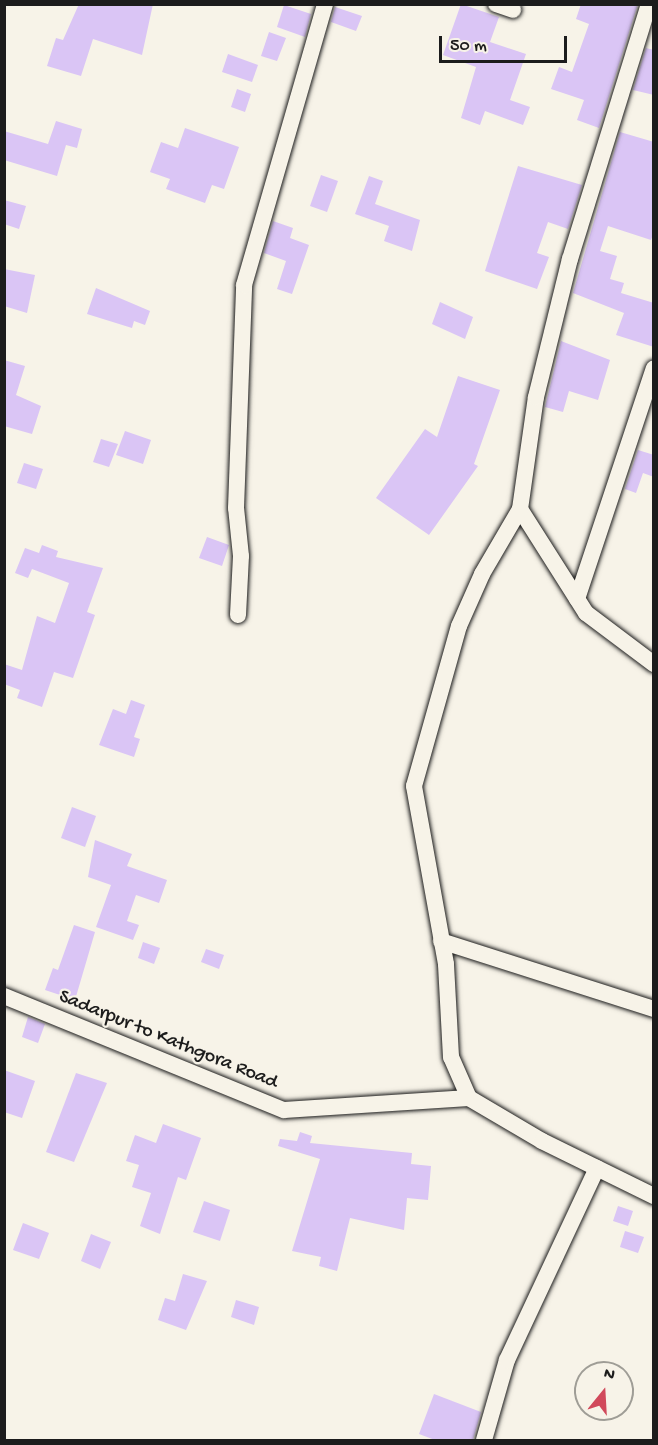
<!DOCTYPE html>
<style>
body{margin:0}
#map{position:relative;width:658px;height:1445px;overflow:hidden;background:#f7f3e8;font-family:"Gochi Hand",sans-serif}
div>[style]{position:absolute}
.building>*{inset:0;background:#dac5f5}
.roads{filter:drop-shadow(0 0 2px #1c1c1c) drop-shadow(0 0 2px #1c1c1c)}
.street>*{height:16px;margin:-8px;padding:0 8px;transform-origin:8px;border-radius:8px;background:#f7f3e8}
span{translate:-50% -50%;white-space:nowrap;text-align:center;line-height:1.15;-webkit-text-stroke:4.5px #f7f3e8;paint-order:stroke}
.street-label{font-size:20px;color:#1c1c1c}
.frame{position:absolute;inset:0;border:6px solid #1c1c1c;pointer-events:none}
.north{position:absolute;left:574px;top:1361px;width:60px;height:60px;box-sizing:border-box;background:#f7f3e8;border:2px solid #9f9d96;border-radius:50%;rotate:18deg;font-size:16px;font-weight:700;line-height:24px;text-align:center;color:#1c1c1c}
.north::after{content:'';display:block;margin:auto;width:21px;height:27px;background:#d1495b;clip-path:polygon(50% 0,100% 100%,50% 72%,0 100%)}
.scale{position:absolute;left:439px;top:36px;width:128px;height:27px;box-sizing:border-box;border:3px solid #1c1c1c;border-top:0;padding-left:8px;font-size:18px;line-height:21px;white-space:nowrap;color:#1c1c1c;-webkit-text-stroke:4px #f7f3e8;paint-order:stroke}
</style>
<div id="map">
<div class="building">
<div style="clip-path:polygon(79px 4px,153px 4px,142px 55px,93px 39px,81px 76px,47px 66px,56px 38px,63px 40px)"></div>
<div style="clip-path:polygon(461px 4px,499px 17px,490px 42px,526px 54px,510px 100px,530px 107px,523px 125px,485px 111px,480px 125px,461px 118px,476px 67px,443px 55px)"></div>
<div style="clip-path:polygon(581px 4px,638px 4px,599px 128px,577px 120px,584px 100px,551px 89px,559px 67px,572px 72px,589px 24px,576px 19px)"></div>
<div style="clip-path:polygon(284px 5px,311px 14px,305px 37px,277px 27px)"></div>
<div style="clip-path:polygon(335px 7px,362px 16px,356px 31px,331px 22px)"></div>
<div style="clip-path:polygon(269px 32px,286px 38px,277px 61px,261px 56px)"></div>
<div style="clip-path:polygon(646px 48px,654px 50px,654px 95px,633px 90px)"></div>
<div style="clip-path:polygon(228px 54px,258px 65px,252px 82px,222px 72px)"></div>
<div style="clip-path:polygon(237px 89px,251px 94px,245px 112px,231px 107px)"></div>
<div style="clip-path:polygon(56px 121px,82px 129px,77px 148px,66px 145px,57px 176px,4px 160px,4px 131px,48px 144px)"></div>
<div style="clip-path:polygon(185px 128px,239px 147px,224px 189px,212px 185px,205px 203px,166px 189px,170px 179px,150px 172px,161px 142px,178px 148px)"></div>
<div style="clip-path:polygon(620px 132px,654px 142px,654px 232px,651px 240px,608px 226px,600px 251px,617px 256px,610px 279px,624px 283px,621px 293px,654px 303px,654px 347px,616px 335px,624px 313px,573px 293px)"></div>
<div style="clip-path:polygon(518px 166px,582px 185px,568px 229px,548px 222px,537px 253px,549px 257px,537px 289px,485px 271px)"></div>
<div style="clip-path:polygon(321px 175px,338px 181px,327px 212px,310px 206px)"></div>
<div style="clip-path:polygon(369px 176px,383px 181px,375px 204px,420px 220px,412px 251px,384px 241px,389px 226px,355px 214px)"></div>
<div style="clip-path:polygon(4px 200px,26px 206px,19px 229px,4px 224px)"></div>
<div style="clip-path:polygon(273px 221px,293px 228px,290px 238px,309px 245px,292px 294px,277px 289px,286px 261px,264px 253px)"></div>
<div style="clip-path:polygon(4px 269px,35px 275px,27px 313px,4px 306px)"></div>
<div style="clip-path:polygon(96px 288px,150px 311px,145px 325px,134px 321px,132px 328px,87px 314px)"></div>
<div style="clip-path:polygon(440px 302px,473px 317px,465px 339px,432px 324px)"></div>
<div style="clip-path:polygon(561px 341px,610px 360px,598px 400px,569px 391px,563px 412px,545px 407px)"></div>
<div style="clip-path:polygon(4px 360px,25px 366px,16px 395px,41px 406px,32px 434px,4px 426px)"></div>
<div style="clip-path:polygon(458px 376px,500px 390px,474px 464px,478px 466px,429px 535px,376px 498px,425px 429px,437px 437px)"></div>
<div style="clip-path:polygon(125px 431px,151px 440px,143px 464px,116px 455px)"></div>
<div style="clip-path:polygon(101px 439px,118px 444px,109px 467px,93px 462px)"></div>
<div style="clip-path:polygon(638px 450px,654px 455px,654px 477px,643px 473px,636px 493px,625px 489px)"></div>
<div style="clip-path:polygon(24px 463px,43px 469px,36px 489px,17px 483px)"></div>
<div style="clip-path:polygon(207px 537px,229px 545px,222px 566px,199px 558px)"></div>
<div style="clip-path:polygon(42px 545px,58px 551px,56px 557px,103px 568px,87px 612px,95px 615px,73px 678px,54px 672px,42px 707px,17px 698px,20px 690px,4px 684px,4px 664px,22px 670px,37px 616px,55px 623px,69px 583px,32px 569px,28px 578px,15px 573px,25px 548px,39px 553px)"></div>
<div style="clip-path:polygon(131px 700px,145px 705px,134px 737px,140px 739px,134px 757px,99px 745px,113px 709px,126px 714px)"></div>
<div style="clip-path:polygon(72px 807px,96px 816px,85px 847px,61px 838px)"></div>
<div style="clip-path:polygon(95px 840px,132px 854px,127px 866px,167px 880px,159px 903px,136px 895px,127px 921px,139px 925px,133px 940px,96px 927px,111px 885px,88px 877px)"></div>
<div style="clip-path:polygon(74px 925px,95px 932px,75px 1000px,45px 990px,53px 968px,58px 970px)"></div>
<div style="clip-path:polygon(143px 942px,160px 948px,154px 964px,138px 958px)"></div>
<div style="clip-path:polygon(206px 949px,224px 955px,219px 969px,201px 962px)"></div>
<div style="clip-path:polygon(28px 1017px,45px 1024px,38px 1043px,22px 1037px)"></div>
<div style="clip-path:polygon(4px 1070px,35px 1081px,22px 1118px,4px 1112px)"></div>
<div style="clip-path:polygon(76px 1073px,107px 1083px,74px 1162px,46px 1152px)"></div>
<div style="clip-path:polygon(163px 1124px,201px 1138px,186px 1180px,178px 1177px,160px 1234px,140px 1226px,151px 1193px,132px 1187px,139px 1165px,126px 1161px,135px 1135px,156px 1143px)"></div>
<div style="clip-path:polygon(300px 1132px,312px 1136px,310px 1143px,412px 1153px,411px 1164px,431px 1166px,428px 1200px,407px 1198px,404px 1230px,350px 1218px,337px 1271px,319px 1266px,321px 1257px,292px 1251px,320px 1159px,278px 1146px,280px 1139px,297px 1141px)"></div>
<div style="clip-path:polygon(204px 1201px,230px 1210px,220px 1241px,193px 1232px)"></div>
<div style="clip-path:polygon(618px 1206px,633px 1211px,628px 1226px,613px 1221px)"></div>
<div style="clip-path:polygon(23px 1223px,49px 1233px,39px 1259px,13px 1250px)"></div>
<div style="clip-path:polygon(625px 1231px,644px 1237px,638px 1253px,620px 1247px)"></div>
<div style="clip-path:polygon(91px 1234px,111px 1242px,100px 1269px,81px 1261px)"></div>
<div style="clip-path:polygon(183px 1274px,207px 1281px,186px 1330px,158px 1320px,165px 1298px,175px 1301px)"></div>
<div style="clip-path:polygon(236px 1300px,259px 1307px,254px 1325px,231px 1317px)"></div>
<div style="clip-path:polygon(434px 1394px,481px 1412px,473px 1440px,435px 1440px,419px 1434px)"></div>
</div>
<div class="roads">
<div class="street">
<div style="left:496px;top:4px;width:18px;rotate:19deg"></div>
<div style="left:520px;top:509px;width:123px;rotate:57.6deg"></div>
<div style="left:586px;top:613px;width:85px;rotate:36.9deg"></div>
<div style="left:577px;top:599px;width:243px;rotate:-71.6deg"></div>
<div style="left:238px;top:615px;width:59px;rotate:-87.1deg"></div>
<div style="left:241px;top:556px;width:48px;rotate:-95.9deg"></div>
<div style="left:236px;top:508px;width:223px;rotate:-87.9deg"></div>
<div style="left:244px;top:285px;width:292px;rotate:-73.9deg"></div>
<div style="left:441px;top:941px;width:224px;rotate:17.7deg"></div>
<div style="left:4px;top:996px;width:302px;rotate:22.2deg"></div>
<div style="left:284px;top:1110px;width:185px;rotate:-3.7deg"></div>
<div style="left:469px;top:1098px;width:85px;rotate:30.5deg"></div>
<div style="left:542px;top:1141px;width:125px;rotate:26.2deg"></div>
<div style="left:469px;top:1098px;width:45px;rotate:-113.7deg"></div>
<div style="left:451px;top:1057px;width:93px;rotate:-93.1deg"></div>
<div style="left:446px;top:964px;width:181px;rotate:-100.2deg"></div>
<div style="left:414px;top:786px;width:166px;rotate:-74.3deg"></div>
<div style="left:459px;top:626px;width:57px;rotate:-66.1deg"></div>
<div style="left:482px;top:574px;width:75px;rotate:-59.7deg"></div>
<div style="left:520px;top:509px;width:113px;rotate:-81.9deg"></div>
<div style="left:536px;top:397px;width:142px;rotate:-76.2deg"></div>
<div style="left:570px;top:259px;width:267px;rotate:-72.8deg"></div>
<div style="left:484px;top:1440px;width:83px;rotate:-74deg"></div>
<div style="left:507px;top:1360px;width:212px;rotate:-64.9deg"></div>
</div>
</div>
<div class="street-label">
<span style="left:168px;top:1040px;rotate:22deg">Sadarpur to Kathgora Road</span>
</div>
<div class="frame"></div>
<div class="north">N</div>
<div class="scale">50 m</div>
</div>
